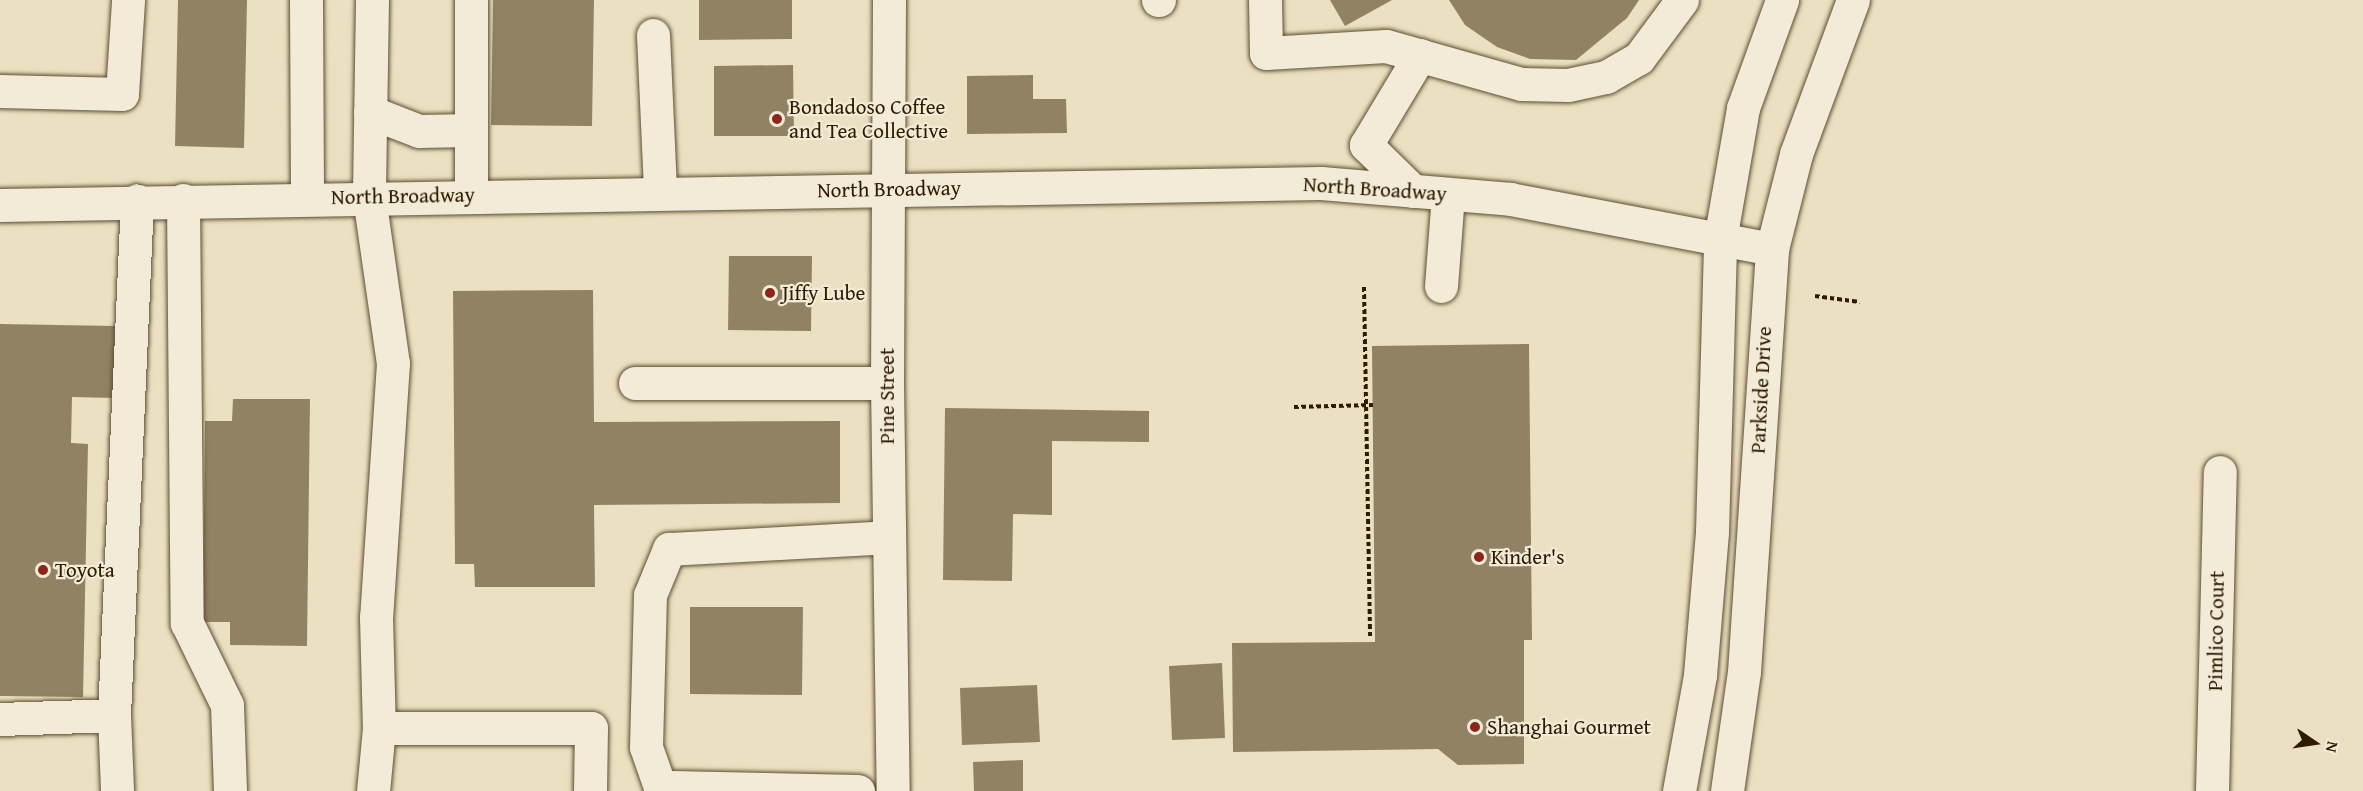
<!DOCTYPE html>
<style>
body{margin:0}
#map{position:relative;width:2363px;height:791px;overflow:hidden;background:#ebe0c1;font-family:"Gentium Book Plus",serif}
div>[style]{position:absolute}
.building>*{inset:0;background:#918264}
.path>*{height:4px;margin-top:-2px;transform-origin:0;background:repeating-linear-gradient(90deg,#2f1c00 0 4.5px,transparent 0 7.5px)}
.roads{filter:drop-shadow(0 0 2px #5e4d30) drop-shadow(0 0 2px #5e4d30)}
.minor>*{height:33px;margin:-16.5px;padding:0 16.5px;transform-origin:16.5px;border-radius:16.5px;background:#f2ebd7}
.path-bridge>*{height:4px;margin-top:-2px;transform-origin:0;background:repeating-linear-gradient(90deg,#2f1c00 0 4.5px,transparent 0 7.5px)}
.dots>*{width:16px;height:16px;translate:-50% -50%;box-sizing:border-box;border:3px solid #f2ebd7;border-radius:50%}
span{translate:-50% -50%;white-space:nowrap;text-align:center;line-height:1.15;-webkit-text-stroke:4.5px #f2ebd7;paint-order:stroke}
.poi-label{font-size:21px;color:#2f1c00}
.left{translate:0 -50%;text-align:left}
.street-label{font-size:21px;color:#2f1c00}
.north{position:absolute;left:2285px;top:713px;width:60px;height:60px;-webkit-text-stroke:4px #f2ebd7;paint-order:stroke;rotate:103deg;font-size:16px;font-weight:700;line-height:24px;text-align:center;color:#2f1c00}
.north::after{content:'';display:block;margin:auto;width:21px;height:27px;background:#2f1c00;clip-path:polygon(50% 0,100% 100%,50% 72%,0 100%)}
</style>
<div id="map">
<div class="building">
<div style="clip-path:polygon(178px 0,247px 0,244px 148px,175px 146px)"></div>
<div style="clip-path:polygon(493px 0,594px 0,592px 126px,491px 125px)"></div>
<div style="clip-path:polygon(699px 0,792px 0,792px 39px,699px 40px)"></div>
<div style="clip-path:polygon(1330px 0,1392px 0,1345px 26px)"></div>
<div style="clip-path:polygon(1449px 0,1639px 0,1627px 18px,1576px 60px,1530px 59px,1497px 47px,1465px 25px)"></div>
<div style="clip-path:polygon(793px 65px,794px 136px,714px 136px,714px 66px)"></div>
<div style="clip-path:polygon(1033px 75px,1033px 99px,1066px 99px,1067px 133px,967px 134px,967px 76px)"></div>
<div style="clip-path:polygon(729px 256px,812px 256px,811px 331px,728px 330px)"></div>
<div style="clip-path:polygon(593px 290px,594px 422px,840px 421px,840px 503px,594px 505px,595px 587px,475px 587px,474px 564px,455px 564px,453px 291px)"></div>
<div style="clip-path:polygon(0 324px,115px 326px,114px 398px,72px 397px,71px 443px,88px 444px,83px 697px,0 696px)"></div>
<div style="clip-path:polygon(1529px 344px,1532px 640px,1524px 640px,1524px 764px,1458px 765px,1438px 749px,1233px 752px,1232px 643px,1375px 642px,1372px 346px)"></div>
<div style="clip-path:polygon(233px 399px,310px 399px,307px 646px,230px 645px,230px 622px,203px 622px,205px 421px,232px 421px)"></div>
<div style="clip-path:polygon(945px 408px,1149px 411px,1149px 442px,1052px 441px,1052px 515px,1013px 514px,1012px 581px,943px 580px)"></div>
<div style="clip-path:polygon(690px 607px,803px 607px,802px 695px,690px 694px)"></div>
<div style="clip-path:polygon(1222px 663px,1225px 738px,1172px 740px,1169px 666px)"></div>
<div style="clip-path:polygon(1037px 685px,1040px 742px,962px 745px,960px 688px)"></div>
<div style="clip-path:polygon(1023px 760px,1023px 791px,974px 791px,973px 762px)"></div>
</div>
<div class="path">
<div style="left:1364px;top:287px;width:351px;rotate:89deg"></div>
<div style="left:1815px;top:296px;width:45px;rotate:7.6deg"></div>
</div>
<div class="roads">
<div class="minor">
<div style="left:306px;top:0;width:198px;rotate:89.7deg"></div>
<div style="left:372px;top:0;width:197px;rotate:90.9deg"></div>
<div style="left:369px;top:197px;width:168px;rotate:81.8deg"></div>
<div style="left:393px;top:363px;width:255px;rotate:93.8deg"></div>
<div style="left:376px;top:617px;width:111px;rotate:88.5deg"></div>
<div style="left:379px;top:728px;width:63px;rotate:95.4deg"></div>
<div style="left:471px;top:0;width:194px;rotate:90deg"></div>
<div style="left:889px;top:0;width:383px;rotate:90.3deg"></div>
<div style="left:887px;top:383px;width:408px;rotate:89.2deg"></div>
<div style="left:1158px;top:0;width:1px"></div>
<div style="left:1265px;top:0;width:53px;rotate:88.9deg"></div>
<div style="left:1266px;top:53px;width:120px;rotate:-3.3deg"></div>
<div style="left:1386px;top:46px;width:140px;rotate:15.7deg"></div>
<div style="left:1521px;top:84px;width:47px;rotate:1.2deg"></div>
<div style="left:1568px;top:85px;width:39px;rotate:-12deg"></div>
<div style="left:1606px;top:77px;width:38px;rotate:-30deg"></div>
<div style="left:1639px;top:58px;width:72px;rotate:-53.4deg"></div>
<div style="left:653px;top:35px;width:155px;rotate:87.4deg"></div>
<div style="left:0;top:91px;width:122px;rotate:1.4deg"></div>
<div style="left:122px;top:94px;width:94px;rotate:-86.3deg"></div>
<div style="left:370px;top:112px;width:53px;rotate:21.2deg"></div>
<div style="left:419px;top:131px;width:52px;rotate:-1.1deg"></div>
<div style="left:1413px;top:191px;width:66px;rotate:-135.6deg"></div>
<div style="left:1366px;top:145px;width:105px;rotate:-59deg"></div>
<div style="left:183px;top:200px;width:423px;rotate:89.5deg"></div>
<div style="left:187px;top:623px;width:91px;rotate:64deg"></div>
<div style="left:227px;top:705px;width:86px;rotate:88deg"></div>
<div style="left:0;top:205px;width:1321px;rotate:-0.95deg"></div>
<div style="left:1321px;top:183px;width:190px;rotate:4.8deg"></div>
<div style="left:1510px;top:199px;width:267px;rotate:10.8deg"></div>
<div style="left:1441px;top:286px;width:92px;rotate:-85.6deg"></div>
<div style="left:635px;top:383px;width:252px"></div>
<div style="left:114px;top:715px;width:76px;rotate:87.7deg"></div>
<div style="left:0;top:719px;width:114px;rotate:-2deg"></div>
<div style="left:114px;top:715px;width:515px;rotate:-87.44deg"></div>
<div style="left:379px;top:728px;width:212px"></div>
<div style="left:591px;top:728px;width:63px;rotate:90.9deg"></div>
<div style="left:858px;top:791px;width:198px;rotate:-178.8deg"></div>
<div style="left:660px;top:787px;width:42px;rotate:-109.3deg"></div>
<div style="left:646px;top:747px;width:152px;rotate:-88.5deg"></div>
<div style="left:650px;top:595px;width:50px;rotate:-67.6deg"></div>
<div style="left:669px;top:549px;width:220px;rotate:-3.1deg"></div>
<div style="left:1679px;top:791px;width:118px;rotate:-79.7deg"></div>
<div style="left:1700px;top:675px;width:144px;rotate:-85.2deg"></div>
<div style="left:1712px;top:532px;width:292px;rotate:-88.4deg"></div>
<div style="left:1720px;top:240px;width:134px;rotate:-80.1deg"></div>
<div style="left:1743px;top:108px;width:115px;rotate:-70.1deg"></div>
<div style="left:1727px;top:791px;width:120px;rotate:-81.9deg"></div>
<div style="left:1744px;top:672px;width:424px;rotate:-86.2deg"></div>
<div style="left:1772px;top:249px;width:98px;rotate:-75.8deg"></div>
<div style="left:1796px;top:154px;width:164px;rotate:-69.7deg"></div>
<div style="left:2212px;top:791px;width:319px;rotate:-88.6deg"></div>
</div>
</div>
<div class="path-bridge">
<div style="left:1294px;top:407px;width:79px;rotate:-1.5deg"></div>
</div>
<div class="dots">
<div style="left:777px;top:119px;background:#8f2418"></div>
<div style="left:770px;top:293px;background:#8f2418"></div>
<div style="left:1479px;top:557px;background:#8f2418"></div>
<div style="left:43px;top:570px;background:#8f2418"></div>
<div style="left:1475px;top:727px;background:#8f2418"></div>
</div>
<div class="poi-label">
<span class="left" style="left:789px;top:119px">Bondadoso Coffee<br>and Tea Collective</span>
<span class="left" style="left:782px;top:293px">Jiffy Lube</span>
<span class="left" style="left:1491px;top:557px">Kinder's</span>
<span class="left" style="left:55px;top:570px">Toyota</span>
<span class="left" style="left:1487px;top:727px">Shanghai Gourmet</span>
</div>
<div class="street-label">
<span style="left:889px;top:189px;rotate:-1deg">North Broadway</span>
<span style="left:1375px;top:189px;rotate:4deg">North Broadway</span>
<span style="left:403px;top:196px;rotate:-1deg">North Broadway</span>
<span style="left:1761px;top:390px;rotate:-87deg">Parkside Drive</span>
<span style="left:887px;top:396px;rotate:-90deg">Pine Street</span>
<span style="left:2216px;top:631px;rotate:-89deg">Pimlico Court</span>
</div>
<div class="north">N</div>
</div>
